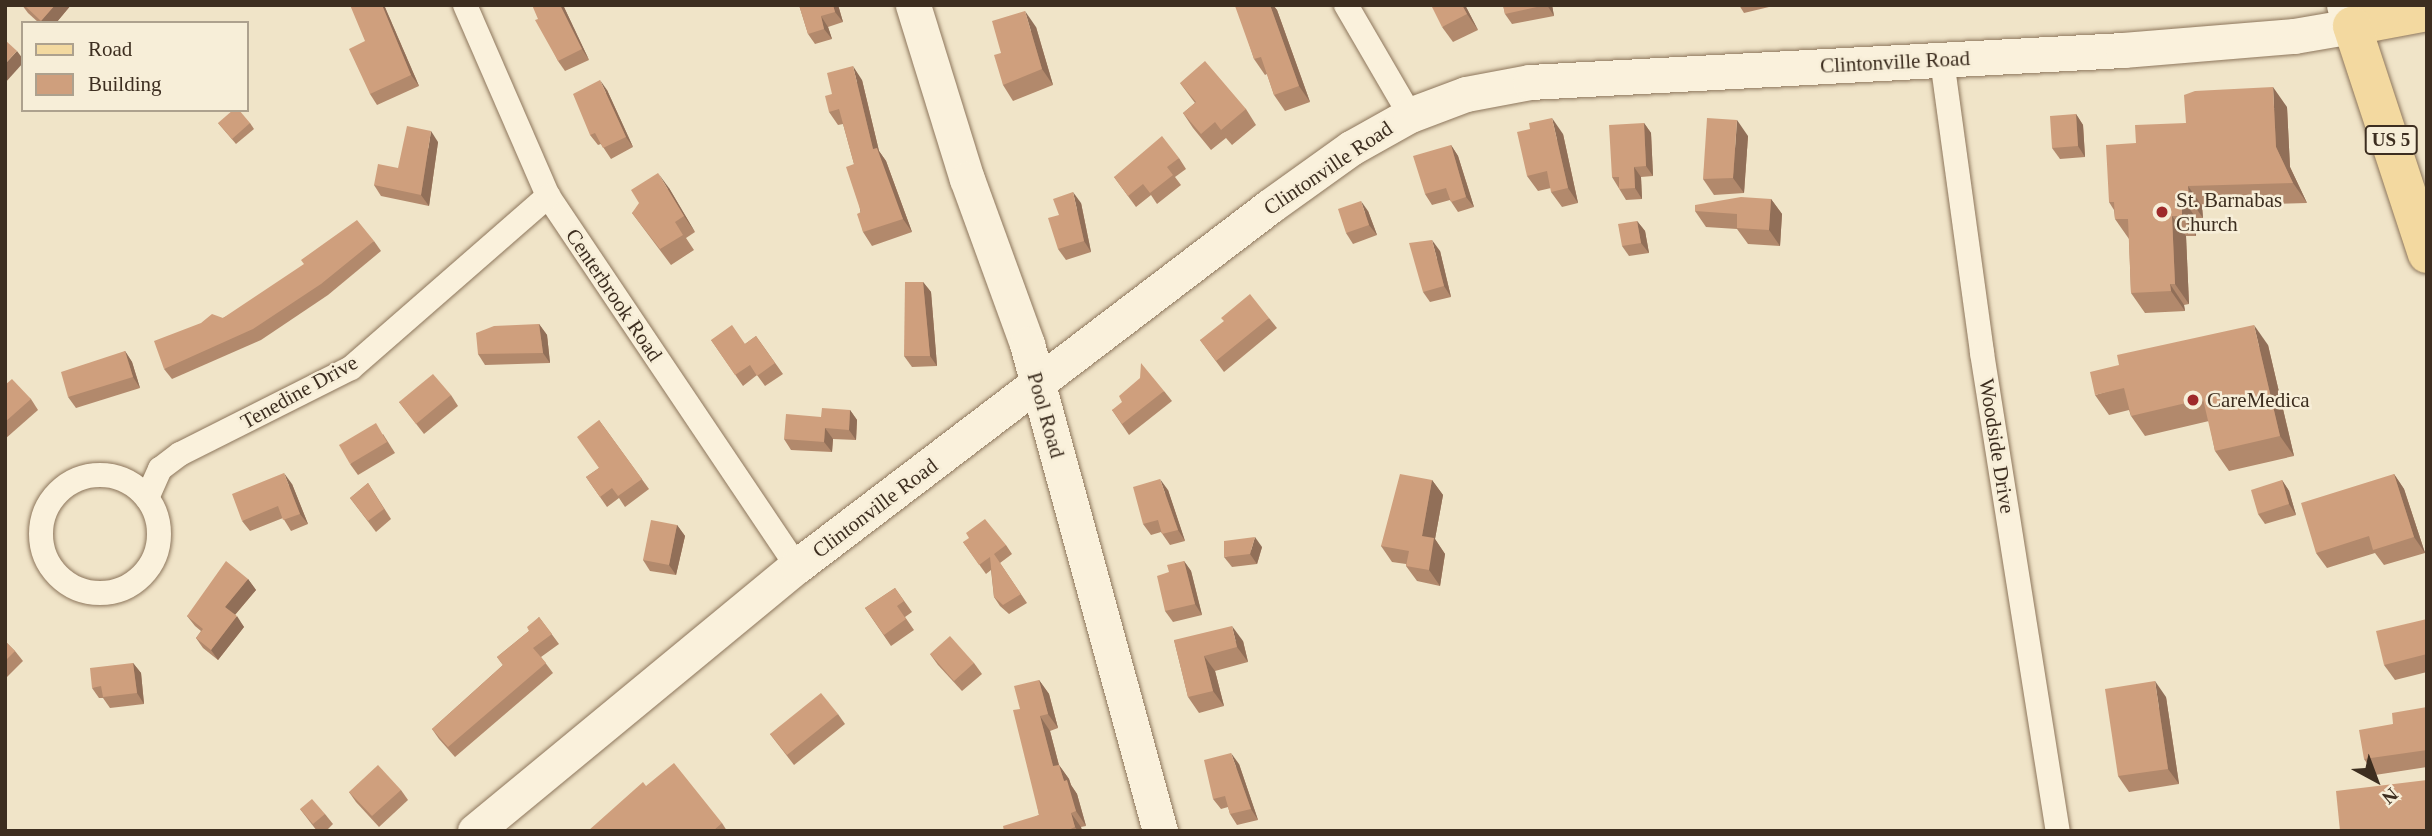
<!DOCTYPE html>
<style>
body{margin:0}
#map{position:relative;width:2432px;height:836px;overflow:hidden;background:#f0e4c8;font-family:Georgia,serif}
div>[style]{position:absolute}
.roads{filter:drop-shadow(0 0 2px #8d765c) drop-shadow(0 0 2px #8d765c)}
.street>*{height:24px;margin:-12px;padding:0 12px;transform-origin:12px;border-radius:12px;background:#faf1dc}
.street>.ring{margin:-12px;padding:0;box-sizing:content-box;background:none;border:24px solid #faf1dc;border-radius:50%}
.secondary>*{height:35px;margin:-17.5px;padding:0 17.5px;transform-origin:17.5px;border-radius:17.5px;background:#faf1dc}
.primary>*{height:38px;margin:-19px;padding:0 19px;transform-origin:19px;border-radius:19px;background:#f3d9a0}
.wall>*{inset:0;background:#b2896c}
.shaded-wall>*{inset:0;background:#916f58}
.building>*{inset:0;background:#cf9f7d}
.dots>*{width:19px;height:19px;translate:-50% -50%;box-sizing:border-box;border:4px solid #f7eed8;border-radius:50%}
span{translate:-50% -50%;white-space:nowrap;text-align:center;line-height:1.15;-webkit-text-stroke:5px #f7eed8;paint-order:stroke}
.shield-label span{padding:2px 5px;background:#f7eed8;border:2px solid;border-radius:5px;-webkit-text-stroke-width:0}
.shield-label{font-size:19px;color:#3d2e20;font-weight:700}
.street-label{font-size:21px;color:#3d2e20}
.poi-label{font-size:21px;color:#3d2e20}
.left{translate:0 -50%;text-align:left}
.frame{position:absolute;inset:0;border:7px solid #3d2e20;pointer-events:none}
.legend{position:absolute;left:21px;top:21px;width:228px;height:91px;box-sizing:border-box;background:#f7eed8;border:2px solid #ada18e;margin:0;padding:9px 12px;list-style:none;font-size:21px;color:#3d2e20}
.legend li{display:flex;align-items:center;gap:14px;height:35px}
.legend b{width:35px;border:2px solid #ada18e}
.north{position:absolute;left:2341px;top:745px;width:70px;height:70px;-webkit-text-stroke:5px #f7eed8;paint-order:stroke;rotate:139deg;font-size:19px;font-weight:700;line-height:28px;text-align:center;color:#3d2e20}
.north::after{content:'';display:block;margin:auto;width:24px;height:32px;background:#3d2e20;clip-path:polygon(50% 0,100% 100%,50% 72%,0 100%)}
</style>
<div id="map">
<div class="roads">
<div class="street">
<div style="left:465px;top:5px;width:208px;rotate:66.5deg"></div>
<div style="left:548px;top:196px;width:446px;rotate:56.1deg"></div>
<div style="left:1346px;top:5px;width:127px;rotate:59.8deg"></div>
<div style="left:1942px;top:60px;width:296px;rotate:82.2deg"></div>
<div style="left:1982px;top:353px;width:484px;rotate:81deg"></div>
<div class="ring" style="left:41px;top:475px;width:94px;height:94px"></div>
<div style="left:147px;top:498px;width:32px;rotate:-66deg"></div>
<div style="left:160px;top:469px;width:25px;rotate:-37deg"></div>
<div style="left:180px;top:454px;width:191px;rotate:-26.7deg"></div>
<div style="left:351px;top:368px;width:262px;rotate:-41.1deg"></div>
</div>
<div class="secondary">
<div style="left:913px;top:5px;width:182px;rotate:72.8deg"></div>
<div style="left:967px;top:179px;width:176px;rotate:70deg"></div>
<div style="left:1027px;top:344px;width:505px;rotate:74.72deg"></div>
<div style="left:475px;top:831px;width:417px;rotate:-39.5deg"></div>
<div style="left:797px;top:566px;width:594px;rotate:-37.27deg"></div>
<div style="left:1270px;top:206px;width:100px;rotate:-35.6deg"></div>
<div style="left:1351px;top:148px;width:68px;rotate:-29.2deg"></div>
<div style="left:1410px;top:115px;width:60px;rotate:-20.6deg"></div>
<div style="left:1466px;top:94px;width:65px;rotate:-10.6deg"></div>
<div style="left:1530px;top:82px;width:594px;rotate:-3.09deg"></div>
<div style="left:2123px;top:50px;width:172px;rotate:-4.7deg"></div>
<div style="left:2294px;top:36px;width:59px;rotate:-9.8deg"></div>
<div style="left:2352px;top:26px;width:22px;rotate:-111deg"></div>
</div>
<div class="primary">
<div style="left:2427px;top:12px;width:76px;rotate:169.4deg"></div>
<div style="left:2352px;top:26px;width:240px;rotate:71.8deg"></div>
</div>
</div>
<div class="wall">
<div style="clip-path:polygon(22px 5px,71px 5px,56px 23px,39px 23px,28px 13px)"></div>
<div style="clip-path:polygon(384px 5px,419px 86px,377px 105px,370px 94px,365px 41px)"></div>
<div style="clip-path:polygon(563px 5px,589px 60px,565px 71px,558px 61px,538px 19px)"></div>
<div style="clip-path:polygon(799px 5px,838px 5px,843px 22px,828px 27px,832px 39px,815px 44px,808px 34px)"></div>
<div style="clip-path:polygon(1237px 5px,1273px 5px,1277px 10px,1310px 102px,1285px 111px,1274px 95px,1267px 74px,1265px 75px,1254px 59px)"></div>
<div style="clip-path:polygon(1465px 5px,1478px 30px,1453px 42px,1442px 27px)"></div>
<div style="clip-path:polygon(1503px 5px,1552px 5px,1554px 16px,1512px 24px,1505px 14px)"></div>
<div style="clip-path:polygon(1739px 5px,1769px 5px,1769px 7px,1744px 13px)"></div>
<div style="clip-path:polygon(1036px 27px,1053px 85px,1013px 101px,1003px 85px,1001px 53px)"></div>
<div style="clip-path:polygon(862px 80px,879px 151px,886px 161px,912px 232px,872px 246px,863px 232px,854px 164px,843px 124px,838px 125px,829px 112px,832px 94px)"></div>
<div style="clip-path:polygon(1180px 83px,1246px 109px,1256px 125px,1232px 145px,1226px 138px,1211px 150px,1193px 128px,1183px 113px,1195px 103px)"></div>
<div style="clip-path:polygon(607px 90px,633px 147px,611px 159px,601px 144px,598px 145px,590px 135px)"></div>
<div style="clip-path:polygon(2287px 107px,2290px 167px,2307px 203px,2202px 206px,2203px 218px,2196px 218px,2196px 236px,2186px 236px,2189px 304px,2184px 305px,2185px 311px,2145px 313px,2131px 293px,2129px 239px,2115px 219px,2114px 210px,2109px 202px,2136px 143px,2186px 123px)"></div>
<div style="clip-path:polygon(2076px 114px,2083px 125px,2085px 157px,2060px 159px,2052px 148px)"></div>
<div style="clip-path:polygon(218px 123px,250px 123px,254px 129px,236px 144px)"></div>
<div style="clip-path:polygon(1644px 123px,1651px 133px,1653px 176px,1641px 177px,1642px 199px,1626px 200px,1612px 177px)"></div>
<div style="clip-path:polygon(1563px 134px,1578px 203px,1562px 207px,1551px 192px,1551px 188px,1538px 191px,1527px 176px)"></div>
<div style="clip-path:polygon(1748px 136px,1744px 193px,1714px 195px,1703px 179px)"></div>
<div style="clip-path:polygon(438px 142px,429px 206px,381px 196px,374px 185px)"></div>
<div style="clip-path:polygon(1451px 145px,1458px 156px,1474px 207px,1458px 212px,1450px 200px,1432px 205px,1425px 194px)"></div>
<div style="clip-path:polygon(1179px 158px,1186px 169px,1175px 177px,1181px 185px,1157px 204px,1151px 195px,1136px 207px,1114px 177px)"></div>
<div style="clip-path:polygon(669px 188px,695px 232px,686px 238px,694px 250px,671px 265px,632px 213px)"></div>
<div style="clip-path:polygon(1771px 199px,1782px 214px,1780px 246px,1748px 244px,1737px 229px,1706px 227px,1695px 211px)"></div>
<div style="clip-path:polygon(1081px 203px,1091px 252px,1066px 260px,1058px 249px)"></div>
<div style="clip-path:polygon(1368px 211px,1377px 235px,1353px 244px,1346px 233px)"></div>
<div style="clip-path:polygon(1637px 221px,1645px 231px,1649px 253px,1629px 256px,1622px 246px)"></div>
<div style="clip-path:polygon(374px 241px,381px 251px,328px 295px,261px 340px,172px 379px,164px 369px,223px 318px)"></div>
<div style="clip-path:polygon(1440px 251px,1451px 297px,1430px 302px,1423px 292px)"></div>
<div style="clip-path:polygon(923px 282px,931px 292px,937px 366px,912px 367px,904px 356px)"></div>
<div style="clip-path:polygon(1269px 318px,1277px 328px,1224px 372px,1200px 340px)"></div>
<div style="clip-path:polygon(539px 324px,547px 335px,550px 363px,485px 365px,478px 354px)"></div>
<div style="clip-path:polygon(756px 336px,783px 374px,765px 386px,757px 375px,743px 386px,711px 340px,745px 344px)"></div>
<div style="clip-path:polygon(2268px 345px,2294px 456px,2229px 471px,2215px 451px,2209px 421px,2145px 436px,2131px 416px,2129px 410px,2109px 415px,2095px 395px)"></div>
<div style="clip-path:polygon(125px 351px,132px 362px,140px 388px,76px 408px,68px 397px)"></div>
<div style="clip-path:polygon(5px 385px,31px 399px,38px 410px,5px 439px)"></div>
<div style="clip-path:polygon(1164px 391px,1172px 401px,1129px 435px,1112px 410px)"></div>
<div style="clip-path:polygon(451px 395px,458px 406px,424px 434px,399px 402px)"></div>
<div style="clip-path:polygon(850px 410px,857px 420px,856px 440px,833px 439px,832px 452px,791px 450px,784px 439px,821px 417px)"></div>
<div style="clip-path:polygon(599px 420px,649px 489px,625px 507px,619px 498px,607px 507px,586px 477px,599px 468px)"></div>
<div style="clip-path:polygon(383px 434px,395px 453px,358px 475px,350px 464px)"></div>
<div style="clip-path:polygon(2394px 474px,2404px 489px,2425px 553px,2384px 565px,2375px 553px,2327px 568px,2316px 553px)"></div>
<div style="clip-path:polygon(1432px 480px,1443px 495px,1435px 539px,1445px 554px,1440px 586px,1417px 581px,1406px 566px,1406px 564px,1392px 562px,1381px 546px)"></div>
<div style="clip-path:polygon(2282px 480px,2289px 491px,2296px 515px,2265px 524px,2258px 514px)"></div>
<div style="clip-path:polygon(368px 483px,391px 519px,376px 532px,350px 498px)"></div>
<div style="clip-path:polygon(292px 484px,308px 524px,291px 531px,283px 518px,250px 531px,242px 521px)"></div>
<div style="clip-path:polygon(1168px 490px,1185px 541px,1170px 545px,1161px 532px,1151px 535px,1143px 524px)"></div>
<div style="clip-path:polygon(677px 525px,685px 536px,676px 575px,650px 571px,643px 560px)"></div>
<div style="clip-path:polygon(963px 542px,1006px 545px,1012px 554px,1000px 563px,1027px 603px,1009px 614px,1000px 606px,994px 597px,991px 570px,986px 574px)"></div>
<div style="clip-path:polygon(1262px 547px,1257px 564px,1232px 567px,1224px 557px)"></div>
<div style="clip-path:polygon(1184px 561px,1191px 571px,1202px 615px,1173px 622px,1165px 611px,1169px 572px)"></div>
<div style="clip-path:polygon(248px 579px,256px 590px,235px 615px,244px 627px,218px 660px,203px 648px,196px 638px,201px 631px,195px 626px,187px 616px)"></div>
<div style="clip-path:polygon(895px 588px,912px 612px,905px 617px,914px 630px,891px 646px,865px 608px)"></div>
<div style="clip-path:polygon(539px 617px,559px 644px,541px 657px,553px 673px,455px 757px,439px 739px,432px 729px,503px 665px,497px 657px,529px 631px)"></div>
<div style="clip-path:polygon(2427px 619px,2427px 672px,2395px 680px,2384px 665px)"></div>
<div style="clip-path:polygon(1174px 640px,1243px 641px,1248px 662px,1215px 671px,1224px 706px,1199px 713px,1188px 697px)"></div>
<div style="clip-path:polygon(5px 641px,15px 651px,23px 661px,5px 679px)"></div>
<div style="clip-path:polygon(930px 654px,974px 663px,982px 674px,962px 691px,938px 665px)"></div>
<div style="clip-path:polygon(133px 663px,141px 673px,144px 704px,110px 708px,103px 698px,99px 698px,92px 688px)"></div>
<div style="clip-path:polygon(1039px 680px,1049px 694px,1058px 728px,1050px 731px,1059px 765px,1069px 779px,1071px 785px,1077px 794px,1086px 826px,1081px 827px,1082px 831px,1004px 831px,1039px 815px,1020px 709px)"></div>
<div style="clip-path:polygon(2166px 697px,2179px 784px,2129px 792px,2118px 776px)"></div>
<div style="clip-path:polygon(2427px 707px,2427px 767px,2375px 775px,2364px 759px,2393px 724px)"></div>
<div style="clip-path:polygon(838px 714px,845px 724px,794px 765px,770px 734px)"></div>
<div style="clip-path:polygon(1239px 764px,1258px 820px,1237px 825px,1230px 814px,1228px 807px,1221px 809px,1213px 799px)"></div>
<div style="clip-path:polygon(401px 790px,408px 800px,379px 827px,356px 802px,349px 792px)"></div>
<div style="clip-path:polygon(300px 809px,325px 814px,333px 824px,326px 831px,317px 831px)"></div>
<div style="clip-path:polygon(722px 823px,727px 831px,588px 831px)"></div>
</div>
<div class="shaded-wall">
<div style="clip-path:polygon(55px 5px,71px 5px,56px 23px,43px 23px,41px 21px)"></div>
<div style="clip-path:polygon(382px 5px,384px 5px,419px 86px,411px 75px)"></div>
<div style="clip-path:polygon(560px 5px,563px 5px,589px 60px,582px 49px)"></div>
<div style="clip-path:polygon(833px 5px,838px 5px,843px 22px,835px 12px)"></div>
<div style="clip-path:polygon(1270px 5px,1273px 5px,1277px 10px,1310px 102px,1299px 86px)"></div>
<div style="clip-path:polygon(1462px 5px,1465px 5px,1478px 30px,1467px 14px)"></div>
<div style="clip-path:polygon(1547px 5px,1552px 5px,1554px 16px)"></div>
<div style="clip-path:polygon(1025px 11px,1036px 27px,1053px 85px,1042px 69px)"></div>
<div style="clip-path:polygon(821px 16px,828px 27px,832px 39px,824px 29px)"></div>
<div style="clip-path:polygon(17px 51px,23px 59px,23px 63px,5px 83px,5px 64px)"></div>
<div style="clip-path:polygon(853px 66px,862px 80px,879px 151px,886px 161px,912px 232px,903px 219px,873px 149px)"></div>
<div style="clip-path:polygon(600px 80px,607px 90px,633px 147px,626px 137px)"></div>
<div style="clip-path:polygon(2273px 87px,2287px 107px,2290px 167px,2307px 203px,2293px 183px,2276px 147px)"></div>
<div style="clip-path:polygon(2076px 114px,2083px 125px,2085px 157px,2078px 146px)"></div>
<div style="clip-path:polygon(1552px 118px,1563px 134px,1578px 203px,1568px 188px)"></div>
<div style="clip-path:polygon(1737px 120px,1748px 136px,1744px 193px,1733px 178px)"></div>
<div style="clip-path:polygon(1644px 123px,1651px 133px,1653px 176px,1646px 166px)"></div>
<div style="clip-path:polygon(431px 131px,438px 142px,429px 206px,421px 195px)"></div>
<div style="clip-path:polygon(1451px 145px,1458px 156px,1474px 207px,1466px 197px)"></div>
<div style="clip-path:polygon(1634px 167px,1641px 177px,1642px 199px,1635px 188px)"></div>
<div style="clip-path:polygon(658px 173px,669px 188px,695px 232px,684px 216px)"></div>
<div style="clip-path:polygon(2188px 186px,2202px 206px,2203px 218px,2189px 198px)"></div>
<div style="clip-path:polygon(1073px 192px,1081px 203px,1091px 252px,1084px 241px)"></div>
<div style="clip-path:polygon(2182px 198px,2196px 218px,2196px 236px,2182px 216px)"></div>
<div style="clip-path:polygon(1771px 199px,1782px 214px,1780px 246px,1769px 230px)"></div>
<div style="clip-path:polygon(1361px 201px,1368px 211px,1377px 235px,1369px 225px)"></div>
<div style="clip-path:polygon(2172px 216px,2186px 236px,2189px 304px,2175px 284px)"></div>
<div style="clip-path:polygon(1637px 221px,1645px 231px,1649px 253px,1641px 243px)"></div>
<div style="clip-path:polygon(1432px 240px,1440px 251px,1451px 297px,1444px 286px)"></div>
<div style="clip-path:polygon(923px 282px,931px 292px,937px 366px,930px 356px)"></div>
<div style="clip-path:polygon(2170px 284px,2184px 305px,2185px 311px,2171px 291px)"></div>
<div style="clip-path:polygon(539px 324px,547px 335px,550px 363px,543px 353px)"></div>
<div style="clip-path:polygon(2254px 325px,2268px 345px,2294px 456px,2280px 436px)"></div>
<div style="clip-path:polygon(125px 351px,132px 362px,140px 388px,133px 377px)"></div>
<div style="clip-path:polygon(850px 410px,857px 420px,856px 440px,849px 430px)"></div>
<div style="clip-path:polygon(825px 428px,833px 439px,832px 452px,824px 442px)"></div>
<div style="clip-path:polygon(284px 473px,292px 484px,308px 524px,300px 514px)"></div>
<div style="clip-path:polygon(2394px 474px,2404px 489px,2425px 553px,2414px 537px)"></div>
<div style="clip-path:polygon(1160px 479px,1168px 490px,1185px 541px,1178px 530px)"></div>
<div style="clip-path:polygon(1432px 480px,1443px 495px,1435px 539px,1445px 554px,1440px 586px,1429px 570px,1422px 536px)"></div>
<div style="clip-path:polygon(2282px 480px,2289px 491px,2296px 515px,2289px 504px)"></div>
<div style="clip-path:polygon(677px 525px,685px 536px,676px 575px,669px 565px)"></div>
<div style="clip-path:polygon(1255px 537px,1262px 547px,1257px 564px,1250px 554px)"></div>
<div style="clip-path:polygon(1184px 561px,1191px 571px,1202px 615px,1195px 604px)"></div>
<div style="clip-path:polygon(248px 579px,256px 590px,233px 617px,225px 607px)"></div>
<div style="clip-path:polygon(237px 616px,244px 627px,218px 660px,211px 650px)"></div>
<div style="clip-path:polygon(1232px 626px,1243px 641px,1248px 662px,1237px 647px)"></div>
<div style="clip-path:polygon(1204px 656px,1215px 671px,1224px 706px,1213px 691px)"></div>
<div style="clip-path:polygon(133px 663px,141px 673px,144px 704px,137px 693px)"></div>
<div style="clip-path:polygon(1039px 680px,1049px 694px,1058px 728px,1048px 714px)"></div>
<div style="clip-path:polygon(2155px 681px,2166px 697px,2179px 784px,2168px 769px)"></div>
<div style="clip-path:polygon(1040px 716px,1050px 731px,1063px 781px,1053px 766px)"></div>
<div style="clip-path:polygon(1231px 753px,1239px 764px,1258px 820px,1251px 809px)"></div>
<div style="clip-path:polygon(1059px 765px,1069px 779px,1071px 785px,1077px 794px,1086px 826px,1076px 811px,1064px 781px)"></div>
<div style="clip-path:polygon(1071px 813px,1081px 827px,1082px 831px,1078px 831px,1075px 827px)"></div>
</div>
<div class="building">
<div style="clip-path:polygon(24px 5px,55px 5px,41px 21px)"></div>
<div style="clip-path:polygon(350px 5px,382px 5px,411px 75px,370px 94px,349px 49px,365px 41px)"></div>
<div style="clip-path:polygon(532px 5px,560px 5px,582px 49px,558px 61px,535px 20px,538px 19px)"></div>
<div style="clip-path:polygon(799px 5px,833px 5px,835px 12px,821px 16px,824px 29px,808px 34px)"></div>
<div style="clip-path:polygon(1237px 5px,1270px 5px,1299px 86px,1274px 95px,1261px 57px,1254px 59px,1235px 6px)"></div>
<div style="clip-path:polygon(1431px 5px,1462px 5px,1467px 14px,1442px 27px)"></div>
<div style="clip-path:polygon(1503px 5px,1546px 5px,1505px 14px)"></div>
<div style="clip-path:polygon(1025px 11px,1042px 69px,1003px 85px,994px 55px,1001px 53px,992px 21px)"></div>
<div style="clip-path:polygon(5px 40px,17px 51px,5px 64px)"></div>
<div style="clip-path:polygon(1205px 61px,1246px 109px,1221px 130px,1215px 122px,1201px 134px,1183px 113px,1196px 102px,1180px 83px)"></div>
<div style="clip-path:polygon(853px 66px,873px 149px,877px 148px,903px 219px,863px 232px,857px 214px,861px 212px,846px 167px,854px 164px,839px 109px,829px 112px,825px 96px,832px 94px,827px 73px)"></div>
<div style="clip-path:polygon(600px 80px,626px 137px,603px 148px,595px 133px,590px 135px,573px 94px)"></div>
<div style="clip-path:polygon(2273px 87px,2276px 147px,2293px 183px,2188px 186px,2189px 198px,2182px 198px,2182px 216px,2172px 216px,2175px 284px,2170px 284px,2171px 291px,2131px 293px,2128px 219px,2115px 219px,2114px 202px,2109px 202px,2106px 145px,2136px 143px,2135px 125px,2186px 123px,2184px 95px,2195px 91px)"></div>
<div style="clip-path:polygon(233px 110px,239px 110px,250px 123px,232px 139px,218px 123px)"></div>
<div style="clip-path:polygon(2076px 114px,2078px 146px,2052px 148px,2050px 116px)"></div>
<div style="clip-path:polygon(1552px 118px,1568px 188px,1551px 192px,1547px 171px,1527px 176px,1517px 132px,1530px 129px,1529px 123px)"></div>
<div style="clip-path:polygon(1707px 118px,1737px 120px,1733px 178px,1703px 179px)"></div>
<div style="clip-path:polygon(1644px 123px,1646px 166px,1634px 167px,1635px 188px,1619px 189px,1619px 177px,1612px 177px,1609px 125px)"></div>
<div style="clip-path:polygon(407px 126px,431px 131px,421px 195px,374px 185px,378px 164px,398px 168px)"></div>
<div style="clip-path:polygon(1162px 136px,1179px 158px,1167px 167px,1173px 175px,1150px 193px,1143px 184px,1128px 196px,1114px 177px)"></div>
<div style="clip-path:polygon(1451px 145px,1466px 197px,1451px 202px,1446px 188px,1425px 194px,1413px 156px)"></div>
<div style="clip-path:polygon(658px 173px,684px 216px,675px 222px,683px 235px,660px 249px,632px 213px,639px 203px,631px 190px)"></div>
<div style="clip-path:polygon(1073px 192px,1084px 241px,1058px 249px,1048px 218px,1059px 215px,1053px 199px)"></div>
<div style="clip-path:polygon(1741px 197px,1771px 199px,1769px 230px,1737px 228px,1737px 214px,1695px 211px,1695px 205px)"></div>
<div style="clip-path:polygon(1361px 201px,1369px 225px,1346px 233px,1338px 209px)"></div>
<div style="clip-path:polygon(357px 220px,374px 241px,321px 284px,253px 329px,164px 369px,154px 341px,201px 323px,212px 314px,223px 318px,304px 264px,301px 260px)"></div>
<div style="clip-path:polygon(1637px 221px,1641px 243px,1622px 246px,1618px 224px)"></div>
<div style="clip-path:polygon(1432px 240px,1444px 286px,1423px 292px,1409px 243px)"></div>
<div style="clip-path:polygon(905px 282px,923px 282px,930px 356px,904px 356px)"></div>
<div style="clip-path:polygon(1250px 294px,1269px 318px,1216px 361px,1200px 340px,1224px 321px,1221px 318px)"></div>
<div style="clip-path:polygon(539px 324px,543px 353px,478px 354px,476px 333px,494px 326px)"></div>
<div style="clip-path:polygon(732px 325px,745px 344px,756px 336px,775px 363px,757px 376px,750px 365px,735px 375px,711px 340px)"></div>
<div style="clip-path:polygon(2254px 325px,2280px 436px,2215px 451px,2203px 399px,2131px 416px,2124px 388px,2095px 395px,2090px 372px,2119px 365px,2117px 355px)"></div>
<div style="clip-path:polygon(125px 351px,133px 377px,68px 397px,61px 372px)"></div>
<div style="clip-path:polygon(1141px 363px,1164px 391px,1122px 424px,1112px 410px,1122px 402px,1119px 396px,1140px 378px)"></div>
<div style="clip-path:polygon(433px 374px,451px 395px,416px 424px,399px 402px)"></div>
<div style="clip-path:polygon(12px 379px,31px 399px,5px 422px,5px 385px)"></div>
<div style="clip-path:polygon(822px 408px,850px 410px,849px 430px,825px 428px,824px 442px,784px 439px,786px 414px,821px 417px)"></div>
<div style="clip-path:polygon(599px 420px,642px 479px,618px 496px,612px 488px,600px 497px,586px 477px,599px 468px,577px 437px)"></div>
<div style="clip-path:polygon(376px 423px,387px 442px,350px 464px,339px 445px)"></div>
<div style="clip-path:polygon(284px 473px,300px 514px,283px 520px,278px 506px,242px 521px,232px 494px)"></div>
<div style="clip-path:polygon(1400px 474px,1432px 480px,1422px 536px,1434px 538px,1429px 570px,1406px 566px,1409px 551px,1381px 546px)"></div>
<div style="clip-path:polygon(2394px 474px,2414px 537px,2373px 550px,2369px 536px,2316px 553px,2301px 503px)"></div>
<div style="clip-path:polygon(1160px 479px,1178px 530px,1162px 534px,1158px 520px,1143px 524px,1133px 487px)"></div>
<div style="clip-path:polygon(2282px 480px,2289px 504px,2258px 514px,2251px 490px)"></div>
<div style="clip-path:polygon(368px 483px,384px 509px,368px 521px,350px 498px)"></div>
<div style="clip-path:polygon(985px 519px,1006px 545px,994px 554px,1021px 594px,1003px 605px,994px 597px,990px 557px,979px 565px,963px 542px,969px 538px,966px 533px)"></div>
<div style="clip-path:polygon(651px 520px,677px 525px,669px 565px,643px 560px)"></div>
<div style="clip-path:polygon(1255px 537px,1250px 554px,1224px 557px,1224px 541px)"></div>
<div style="clip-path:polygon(226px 561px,248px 579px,225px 607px,237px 616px,211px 650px,196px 638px,203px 629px,187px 616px)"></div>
<div style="clip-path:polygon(1184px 561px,1195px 604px,1165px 611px,1157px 576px,1169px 572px,1167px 565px)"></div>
<div style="clip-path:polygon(895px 588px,904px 601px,897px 606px,906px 619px,884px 635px,865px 608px)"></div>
<div style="clip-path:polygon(539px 617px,552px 634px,533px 648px,546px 663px,448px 747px,432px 729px,503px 665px,497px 657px,529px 631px,527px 627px)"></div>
<div style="clip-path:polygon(2427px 619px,2427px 654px,2384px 665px,2376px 631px)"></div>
<div style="clip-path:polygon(1232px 626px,1237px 647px,1204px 656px,1213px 691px,1188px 697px,1174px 640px)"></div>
<div style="clip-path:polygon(950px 636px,974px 663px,954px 681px,930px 654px)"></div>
<div style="clip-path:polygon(5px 641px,15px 651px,5px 661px)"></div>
<div style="clip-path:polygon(133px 663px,137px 693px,103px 697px,101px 686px,92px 688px,90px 668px)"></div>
<div style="clip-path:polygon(1039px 680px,1048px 714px,1040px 716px,1053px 766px,1059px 765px,1064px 781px,1067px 780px,1076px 811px,1071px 813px,1075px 827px,1066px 831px,1004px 831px,1003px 826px,1039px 815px,1013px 710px,1020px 709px,1014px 686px)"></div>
<div style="clip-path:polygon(2155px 681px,2168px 769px,2118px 776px,2105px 689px)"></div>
<div style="clip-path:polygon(821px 693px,838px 714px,787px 755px,770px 734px)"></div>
<div style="clip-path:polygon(2427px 707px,2427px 750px,2364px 759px,2359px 730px,2393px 724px,2392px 713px)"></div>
<div style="clip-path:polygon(1231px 753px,1251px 809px,1230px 814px,1225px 796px,1213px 799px,1204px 760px)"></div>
<div style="clip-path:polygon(674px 763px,722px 823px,713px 831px,588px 831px,643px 782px,646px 786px)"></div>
<div style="clip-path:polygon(378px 765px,401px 790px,372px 816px,349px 792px)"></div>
<div style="clip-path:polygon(2427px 780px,2427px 831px,2340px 831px,2336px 791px)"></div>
<div style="clip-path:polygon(312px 799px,325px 814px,313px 824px,300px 809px)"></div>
</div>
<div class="dots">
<div style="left:2162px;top:212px;background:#9e2a2b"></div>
<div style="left:2193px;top:400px;background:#9e2a2b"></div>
</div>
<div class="shield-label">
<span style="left:2391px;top:140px">US 5</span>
</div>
<div class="street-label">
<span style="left:1895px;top:62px;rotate:-3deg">Clintonville Road</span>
<span style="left:1328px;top:168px;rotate:-34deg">Clintonville Road</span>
<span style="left:614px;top:295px;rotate:56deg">Centerbrook Road</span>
<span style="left:299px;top:392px;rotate:-29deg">Tenedine Drive</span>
<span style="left:1046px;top:415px;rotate:74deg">Pool Road</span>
<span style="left:1997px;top:446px;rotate:81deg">Woodside Drive</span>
<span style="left:875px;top:508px;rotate:-37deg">Clintonville Road</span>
</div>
<div class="poi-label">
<span class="left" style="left:2176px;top:212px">St. Barnabas<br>Church</span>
<span class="left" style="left:2207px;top:400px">CareMedica</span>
</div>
<div class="frame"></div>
<ul class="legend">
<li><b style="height:9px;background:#f3d9a0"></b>Road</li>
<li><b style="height:19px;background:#cf9f7d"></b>Building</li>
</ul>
<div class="north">N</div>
</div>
